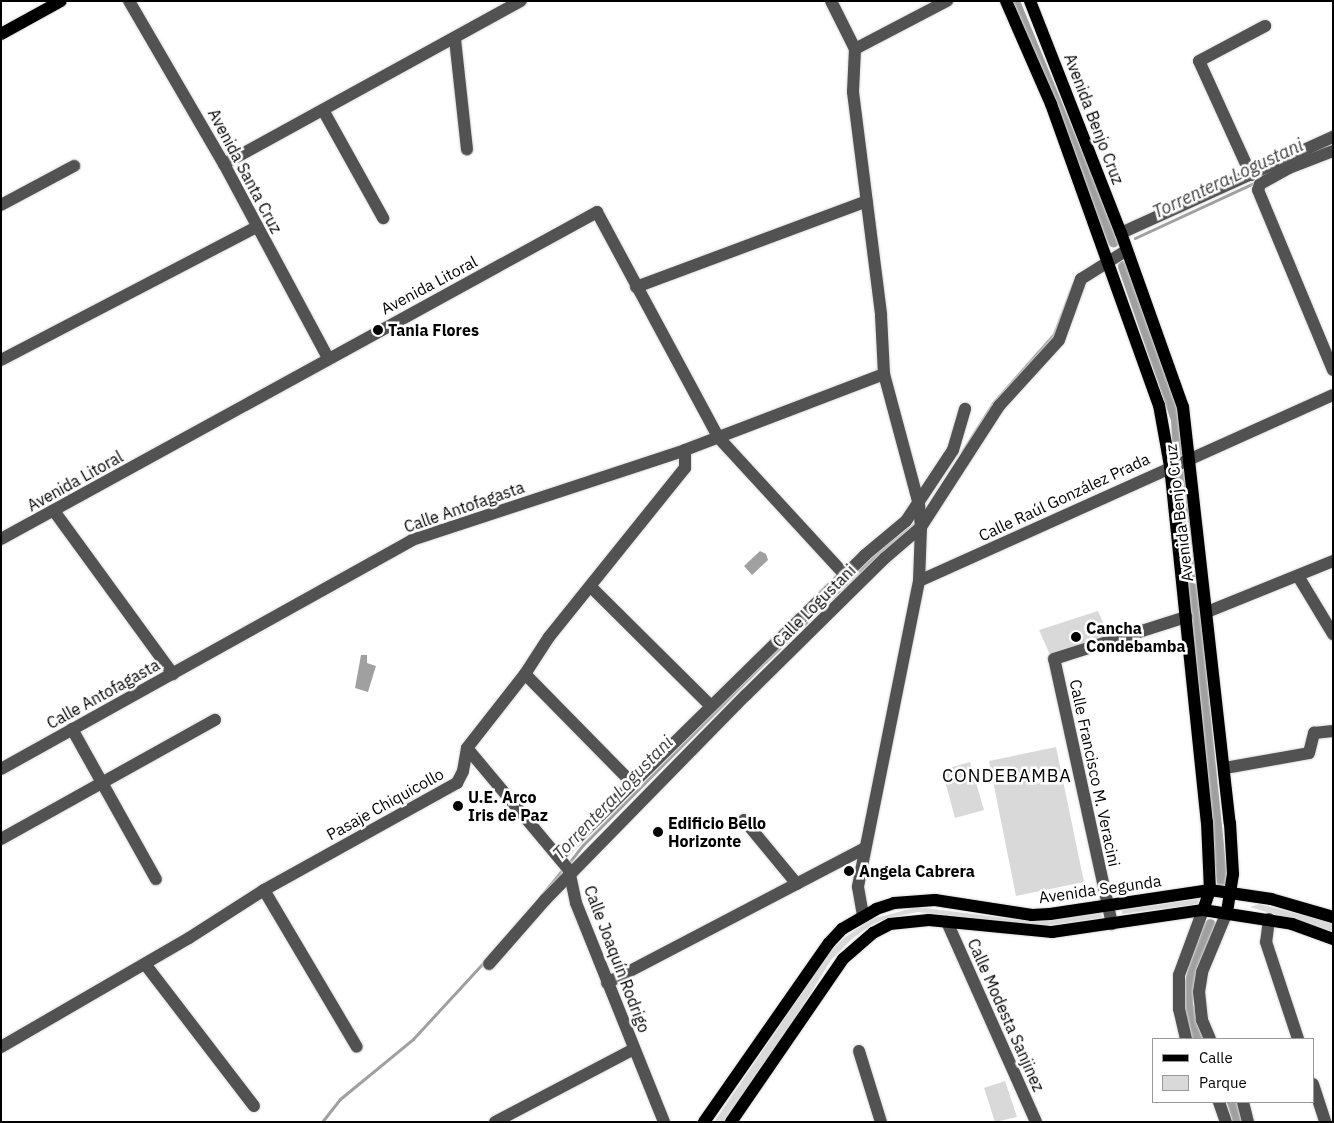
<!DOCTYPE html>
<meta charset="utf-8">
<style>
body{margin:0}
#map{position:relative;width:1334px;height:1123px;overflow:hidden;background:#fff;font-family:"IBM Plex Sans",sans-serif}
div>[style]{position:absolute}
.green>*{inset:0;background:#d9d9d9}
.water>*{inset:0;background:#a0a0a0}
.stream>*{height:3px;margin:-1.5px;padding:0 1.5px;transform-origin:1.5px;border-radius:1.5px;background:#a0a0a0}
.canal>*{height:11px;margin:-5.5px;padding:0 5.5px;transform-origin:5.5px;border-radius:5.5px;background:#a0a0a0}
.roads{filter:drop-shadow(0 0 1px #dbdbdb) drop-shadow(0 0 1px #dbdbdb)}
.minor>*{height:12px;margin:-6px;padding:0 6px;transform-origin:6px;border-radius:6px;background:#525252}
.major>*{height:12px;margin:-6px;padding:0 6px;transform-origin:6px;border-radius:6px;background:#000}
.dots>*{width:14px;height:14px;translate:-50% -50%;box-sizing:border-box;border:2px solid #fff;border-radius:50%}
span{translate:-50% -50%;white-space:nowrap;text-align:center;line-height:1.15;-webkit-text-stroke:5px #fff;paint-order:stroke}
.street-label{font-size:16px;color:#000}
.poi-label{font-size:16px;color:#000;font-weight:700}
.left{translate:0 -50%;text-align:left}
.water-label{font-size:18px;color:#414141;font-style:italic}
.neighbourhood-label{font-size:18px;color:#000;letter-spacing:1px}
.frame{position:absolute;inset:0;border:2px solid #000;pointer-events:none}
.legend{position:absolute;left:1152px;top:1038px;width:162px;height:65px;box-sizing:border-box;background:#fff;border:1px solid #999;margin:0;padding:6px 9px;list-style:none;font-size:15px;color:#000}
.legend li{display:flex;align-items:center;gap:10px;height:25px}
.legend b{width:25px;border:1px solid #999}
</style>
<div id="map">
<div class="green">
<div style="clip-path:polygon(1098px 611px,1110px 638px,1050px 655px,1039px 630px)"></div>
<div style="clip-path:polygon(1056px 747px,1084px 882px,1016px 896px,989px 761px)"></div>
<div style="clip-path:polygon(970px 762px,984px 810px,955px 818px,942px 770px)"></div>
<div style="clip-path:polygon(1199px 899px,1198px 904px,1122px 914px,1122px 910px)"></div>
<div style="clip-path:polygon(1259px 904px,1333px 923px,1333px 932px,1250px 907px)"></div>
<div style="clip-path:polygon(917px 907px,1019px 920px,1038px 921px,1101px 912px,1102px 918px,1044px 926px,918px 912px,887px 918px,870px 926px,853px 938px,831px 960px,783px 1038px,724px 1122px,714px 1122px,830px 952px,844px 938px,872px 919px)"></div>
<div style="clip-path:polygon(1005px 1081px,1017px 1117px,995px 1122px,984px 1088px)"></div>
</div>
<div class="water">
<div style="clip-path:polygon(760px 551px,766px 554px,768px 560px,752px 575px,744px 566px)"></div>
<div style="clip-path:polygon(361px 655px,367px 655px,367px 663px,376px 666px,368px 692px,355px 688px)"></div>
</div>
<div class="stream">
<div style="left:1135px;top:238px;width:133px;rotate:-24.8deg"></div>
<div style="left:962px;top:452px;width:58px;rotate:-57.7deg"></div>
<div style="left:993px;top:403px;width:92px;rotate:-48.5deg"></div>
<div style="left:1054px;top:334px;width:53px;rotate:-69.2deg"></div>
<div style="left:568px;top:864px;width:23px;rotate:-52deg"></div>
<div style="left:582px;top:846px;width:260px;rotate:-45.2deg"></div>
<div style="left:765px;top:662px;width:157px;rotate:-44deg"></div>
<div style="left:878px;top:553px;width:45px;rotate:-38.7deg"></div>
<div style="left:541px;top:896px;width:36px;rotate:-51deg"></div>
<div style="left:322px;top:1122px;width:29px;rotate:-52deg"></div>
<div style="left:340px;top:1099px;width:94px;rotate:-39.4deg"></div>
<div style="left:413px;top:1039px;width:106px;rotate:-47.3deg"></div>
</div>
<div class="canal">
<div style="left:1014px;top:1px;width:260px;rotate:67.6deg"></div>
<div style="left:1123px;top:266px;width:162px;rotate:70.9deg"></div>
<div style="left:1176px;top:419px;width:36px;rotate:87deg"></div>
<div style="left:1180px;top:471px;width:412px;rotate:84.2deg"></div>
<div style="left:1197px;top:1039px;width:35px;rotate:-106deg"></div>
<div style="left:1187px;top:1005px;width:15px;rotate:-86deg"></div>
<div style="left:1188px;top:990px;width:32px;rotate:-77deg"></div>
<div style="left:1195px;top:959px;width:38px;rotate:-67deg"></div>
<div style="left:1232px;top:1102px;width:21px;rotate:73deg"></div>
</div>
<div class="roads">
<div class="minor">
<div style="left:129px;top:1px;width:189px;rotate:59.8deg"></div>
<div style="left:224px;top:164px;width:220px;rotate:61.8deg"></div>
<div style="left:831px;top:1px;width:54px;rotate:63.4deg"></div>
<div style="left:855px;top:49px;width:43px;rotate:92.7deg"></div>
<div style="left:853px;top:92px;width:225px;rotate:82.8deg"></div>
<div style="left:881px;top:315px;width:59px;rotate:87.1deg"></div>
<div style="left:884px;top:374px;width:136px;rotate:75deg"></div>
<div style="left:919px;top:505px;width:22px;rotate:85deg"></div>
<div style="left:921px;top:527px;width:54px;rotate:92.1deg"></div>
<div style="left:919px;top:581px;width:312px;rotate:101.3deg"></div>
<div style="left:858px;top:887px;width:27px;rotate:80deg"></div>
<div style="left:455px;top:39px;width:111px;rotate:83.8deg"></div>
<div style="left:855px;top:49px;width:104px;rotate:-27.6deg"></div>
<div style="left:323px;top:110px;width:124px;rotate:60.9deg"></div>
<div style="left:1333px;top:151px;width:47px;rotate:158.9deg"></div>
<div style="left:1289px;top:168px;width:33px;rotate:151deg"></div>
<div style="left:1260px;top:184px;width:6px;rotate:108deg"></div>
<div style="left:1258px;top:190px;width:195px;rotate:67.4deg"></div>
<div style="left:224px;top:164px;width:339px;rotate:-28.8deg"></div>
<div style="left:1251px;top:175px;width:125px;rotate:-114.5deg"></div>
<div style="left:1199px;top:61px;width:75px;rotate:-27.9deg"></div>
<div style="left:1px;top:205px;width:83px;rotate:-28.1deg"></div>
<div style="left:1121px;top:233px;width:233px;rotate:-24.4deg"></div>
<div style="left:636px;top:287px;width:246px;rotate:-20.4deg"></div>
<div style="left:1px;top:360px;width:288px;rotate:-27.5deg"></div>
<div style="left:54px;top:511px;width:202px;rotate:53.9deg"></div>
<div style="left:1px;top:539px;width:680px;rotate:-28.75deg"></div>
<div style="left:597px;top:212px;width:255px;rotate:61.7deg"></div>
<div style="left:718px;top:437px;width:188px;rotate:47.4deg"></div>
<div style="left:1298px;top:576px;width:68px;rotate:58.9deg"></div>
<div style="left:919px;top:581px;width:454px;rotate:-24.2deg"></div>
<div style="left:591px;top:587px;width:168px;rotate:44.8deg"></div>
<div style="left:1207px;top:612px;width:136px;rotate:-22deg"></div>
<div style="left:525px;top:674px;width:153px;rotate:45.5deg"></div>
<div style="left:72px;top:729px;width:172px;rotate:60.8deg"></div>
<div style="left:467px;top:748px;width:159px;rotate:50.1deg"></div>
<div style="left:569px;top:870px;width:34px;rotate:78deg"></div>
<div style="left:576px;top:903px;width:236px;rotate:68.1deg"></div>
<div style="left:1225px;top:768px;width:85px;rotate:-10.1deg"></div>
<div style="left:1309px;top:753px;width:21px;rotate:-76deg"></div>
<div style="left:1314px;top:733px;width:19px;rotate:-6deg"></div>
<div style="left:1px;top:769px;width:470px;rotate:-29.1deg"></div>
<div style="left:412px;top:540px;width:287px;rotate:-18.2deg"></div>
<div style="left:685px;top:450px;width:213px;rotate:-20.9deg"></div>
<div style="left:744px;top:820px;width:83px;rotate:50.4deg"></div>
<div style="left:1px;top:839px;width:245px;rotate:-29.1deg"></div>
<div style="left:559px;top:856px;width:429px;rotate:-44.5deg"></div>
<div style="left:865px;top:555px;width:53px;rotate:-39.7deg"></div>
<div style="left:906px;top:521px;width:85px;rotate:-56.5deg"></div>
<div style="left:953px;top:450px;width:43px;rotate:-73.7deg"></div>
<div style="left:264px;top:890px;width:182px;rotate:59.4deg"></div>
<div style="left:1269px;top:919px;width:23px;rotate:97deg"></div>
<div style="left:1266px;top:942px;width:102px;rotate:71.7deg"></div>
<div style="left:947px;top:922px;width:219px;rotate:66deg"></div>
<div style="left:1112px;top:924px;width:271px;rotate:-102.3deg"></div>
<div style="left:1054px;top:659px;width:139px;rotate:-17.7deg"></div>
<div style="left:145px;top:964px;width:179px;rotate:52.5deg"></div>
<div style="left:489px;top:964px;width:85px;rotate:-48.8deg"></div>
<div style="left:545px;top:900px;width:287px;rotate:-45.6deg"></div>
<div style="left:746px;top:695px;width:195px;rotate:-44.6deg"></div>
<div style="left:885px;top:558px;width:48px;rotate:-40.7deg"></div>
<div style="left:921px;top:527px;width:144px;rotate:-57.2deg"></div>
<div style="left:999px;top:406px;width:89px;rotate:-47.7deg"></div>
<div style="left:1059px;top:340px;width:65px;rotate:-70.2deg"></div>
<div style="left:1081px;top:279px;width:54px;rotate:-32.2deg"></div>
<div style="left:607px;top:983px;width:291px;rotate:-27.6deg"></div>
<div style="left:1186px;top:1039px;width:31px;rotate:-103deg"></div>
<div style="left:1179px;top:1009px;width:34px;rotate:-90deg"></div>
<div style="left:1179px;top:975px;width:69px;rotate:-69.7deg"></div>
<div style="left:1210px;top:1039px;width:21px;rotate:-113deg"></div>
<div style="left:1202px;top:1020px;width:28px;rotate:-96deg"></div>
<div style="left:1199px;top:992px;width:20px;rotate:-81deg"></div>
<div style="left:1202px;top:972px;width:65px;rotate:-67.4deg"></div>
<div style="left:1px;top:1047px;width:217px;rotate:-30.1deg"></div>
<div style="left:189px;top:938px;width:89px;rotate:-32.6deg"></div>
<div style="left:264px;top:890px;width:221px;rotate:-29deg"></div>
<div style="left:457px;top:783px;width:13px;rotate:-63deg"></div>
<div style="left:463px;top:771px;width:23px;rotate:-80deg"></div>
<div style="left:467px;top:748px;width:94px;rotate:-51.9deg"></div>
<div style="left:525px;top:674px;width:44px;rotate:-57deg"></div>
<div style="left:549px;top:637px;width:217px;rotate:-51.2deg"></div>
<div style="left:685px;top:468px;width:18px;rotate:-90deg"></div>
<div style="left:859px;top:1051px;width:74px;rotate:72.8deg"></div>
<div style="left:1313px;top:1084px;width:40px;rotate:72deg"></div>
<div style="left:1219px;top:1102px;width:21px;rotate:71deg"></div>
<div style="left:1243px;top:1102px;width:21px;rotate:76deg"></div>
<div style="left:495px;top:1122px;width:157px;rotate:-27.7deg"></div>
</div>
<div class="major">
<div style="left:1006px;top:1px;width:112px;rotate:66.4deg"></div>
<div style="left:1051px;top:104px;width:320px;rotate:70.3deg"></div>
<div style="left:1159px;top:405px;width:62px;rotate:79.8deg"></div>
<div style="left:1170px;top:466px;width:358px;rotate:84.1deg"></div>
<div style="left:1207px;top:822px;width:68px;rotate:87.5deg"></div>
<div style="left:1210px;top:890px;width:21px;rotate:109deg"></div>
<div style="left:1030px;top:1px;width:249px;rotate:68.6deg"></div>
<div style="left:1121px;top:233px;width:185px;rotate:70.4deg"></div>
<div style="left:1183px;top:407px;width:419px;rotate:83.6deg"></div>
<div style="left:1230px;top:823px;width:51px;rotate:86.6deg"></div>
<div style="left:1233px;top:874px;width:38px;rotate:99deg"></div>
<div style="left:1px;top:34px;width:68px;rotate:-28.8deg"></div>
<div style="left:704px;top:1122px;width:218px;rotate:-55.1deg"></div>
<div style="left:829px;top:943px;width:19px;rotate:-47deg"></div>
<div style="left:842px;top:929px;width:39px;rotate:-30deg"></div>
<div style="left:876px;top:909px;width:19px;rotate:-18deg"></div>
<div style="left:894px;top:903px;width:41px;rotate:-4.2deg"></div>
<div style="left:935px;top:900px;width:98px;rotate:8.8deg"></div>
<div style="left:1032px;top:915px;width:18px;rotate:-3deg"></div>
<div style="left:1050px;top:914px;width:162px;rotate:-8.5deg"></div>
<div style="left:1210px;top:890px;width:62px;rotate:8.4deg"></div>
<div style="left:1271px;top:899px;width:65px;rotate:16.2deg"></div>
<div style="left:731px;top:1122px;width:198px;rotate:-55.5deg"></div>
<div style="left:843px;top:959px;width:40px;rotate:-41deg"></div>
<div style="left:873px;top:933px;width:19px;rotate:-28deg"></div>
<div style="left:890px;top:924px;width:39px;rotate:-6deg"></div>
<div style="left:929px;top:920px;width:124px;rotate:5.6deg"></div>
<div style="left:1052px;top:932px;width:153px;rotate:-8.3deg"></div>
<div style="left:1203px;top:910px;width:90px;rotate:8.9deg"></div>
<div style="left:1292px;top:924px;width:44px;rotate:20.1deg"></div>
</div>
</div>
<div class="dots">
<div style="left:378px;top:330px;background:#000"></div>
<div style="left:1076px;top:637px;background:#000"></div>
<div style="left:458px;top:806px;background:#000"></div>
<div style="left:658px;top:832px;background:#000"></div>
<div style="left:849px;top:871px;background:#000"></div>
</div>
<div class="street-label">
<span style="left:1094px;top:119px;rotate:69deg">Avenida Benjo Cruz</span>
<span style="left:245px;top:171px;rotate:62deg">Avenida Santa Cruz</span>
<span style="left:429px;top:285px;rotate:-28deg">Avenida Litoral</span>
<span style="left:75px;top:481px;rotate:-29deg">Avenida Litoral</span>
<span style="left:1064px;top:497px;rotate:-25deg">Calle Raúl González Prada</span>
<span style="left:464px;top:507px;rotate:-19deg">Calle Antofagasta</span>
<span style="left:1179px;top:513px;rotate:-97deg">Avenida Benjo Cruz</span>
<span style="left:814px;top:606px;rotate:-45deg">Calle Logustani</span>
<span style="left:103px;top:694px;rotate:-29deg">Calle Antofagasta</span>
<span style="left:1095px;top:773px;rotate:78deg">Calle Francisco M. Veracini</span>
<span style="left:385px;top:804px;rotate:-29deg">Pasaje Chiquicollo</span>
<span style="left:1100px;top:889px;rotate:-8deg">Avenida Segunda</span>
<span style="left:617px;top:959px;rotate:69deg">Calle Joaquín Rodrigo</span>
<span style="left:1006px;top:1015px;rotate:66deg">Calle Modesta Sanjinez</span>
</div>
<div class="poi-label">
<span class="left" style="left:388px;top:330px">Tania Flores</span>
<span class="left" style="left:1086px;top:637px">Cancha<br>Condebamba</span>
<span class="left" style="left:468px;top:806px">U.E. Arco<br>Iris de Paz</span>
<span class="left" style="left:668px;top:832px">Edificio Bello<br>Horizonte</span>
<span class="left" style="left:859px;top:871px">Angela Cabrera</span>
</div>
<div class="water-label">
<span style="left:1228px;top:179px;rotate:-25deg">Torrentera Logustani</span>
<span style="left:613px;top:798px;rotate:-46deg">Torrentera Logustani</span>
</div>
<div class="neighbourhood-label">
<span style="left:1007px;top:776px">CONDEBAMBA</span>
</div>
<div class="frame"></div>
<ul class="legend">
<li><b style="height:6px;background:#000"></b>Calle</li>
<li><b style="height:14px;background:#d9d9d9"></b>Parque</li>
</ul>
</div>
